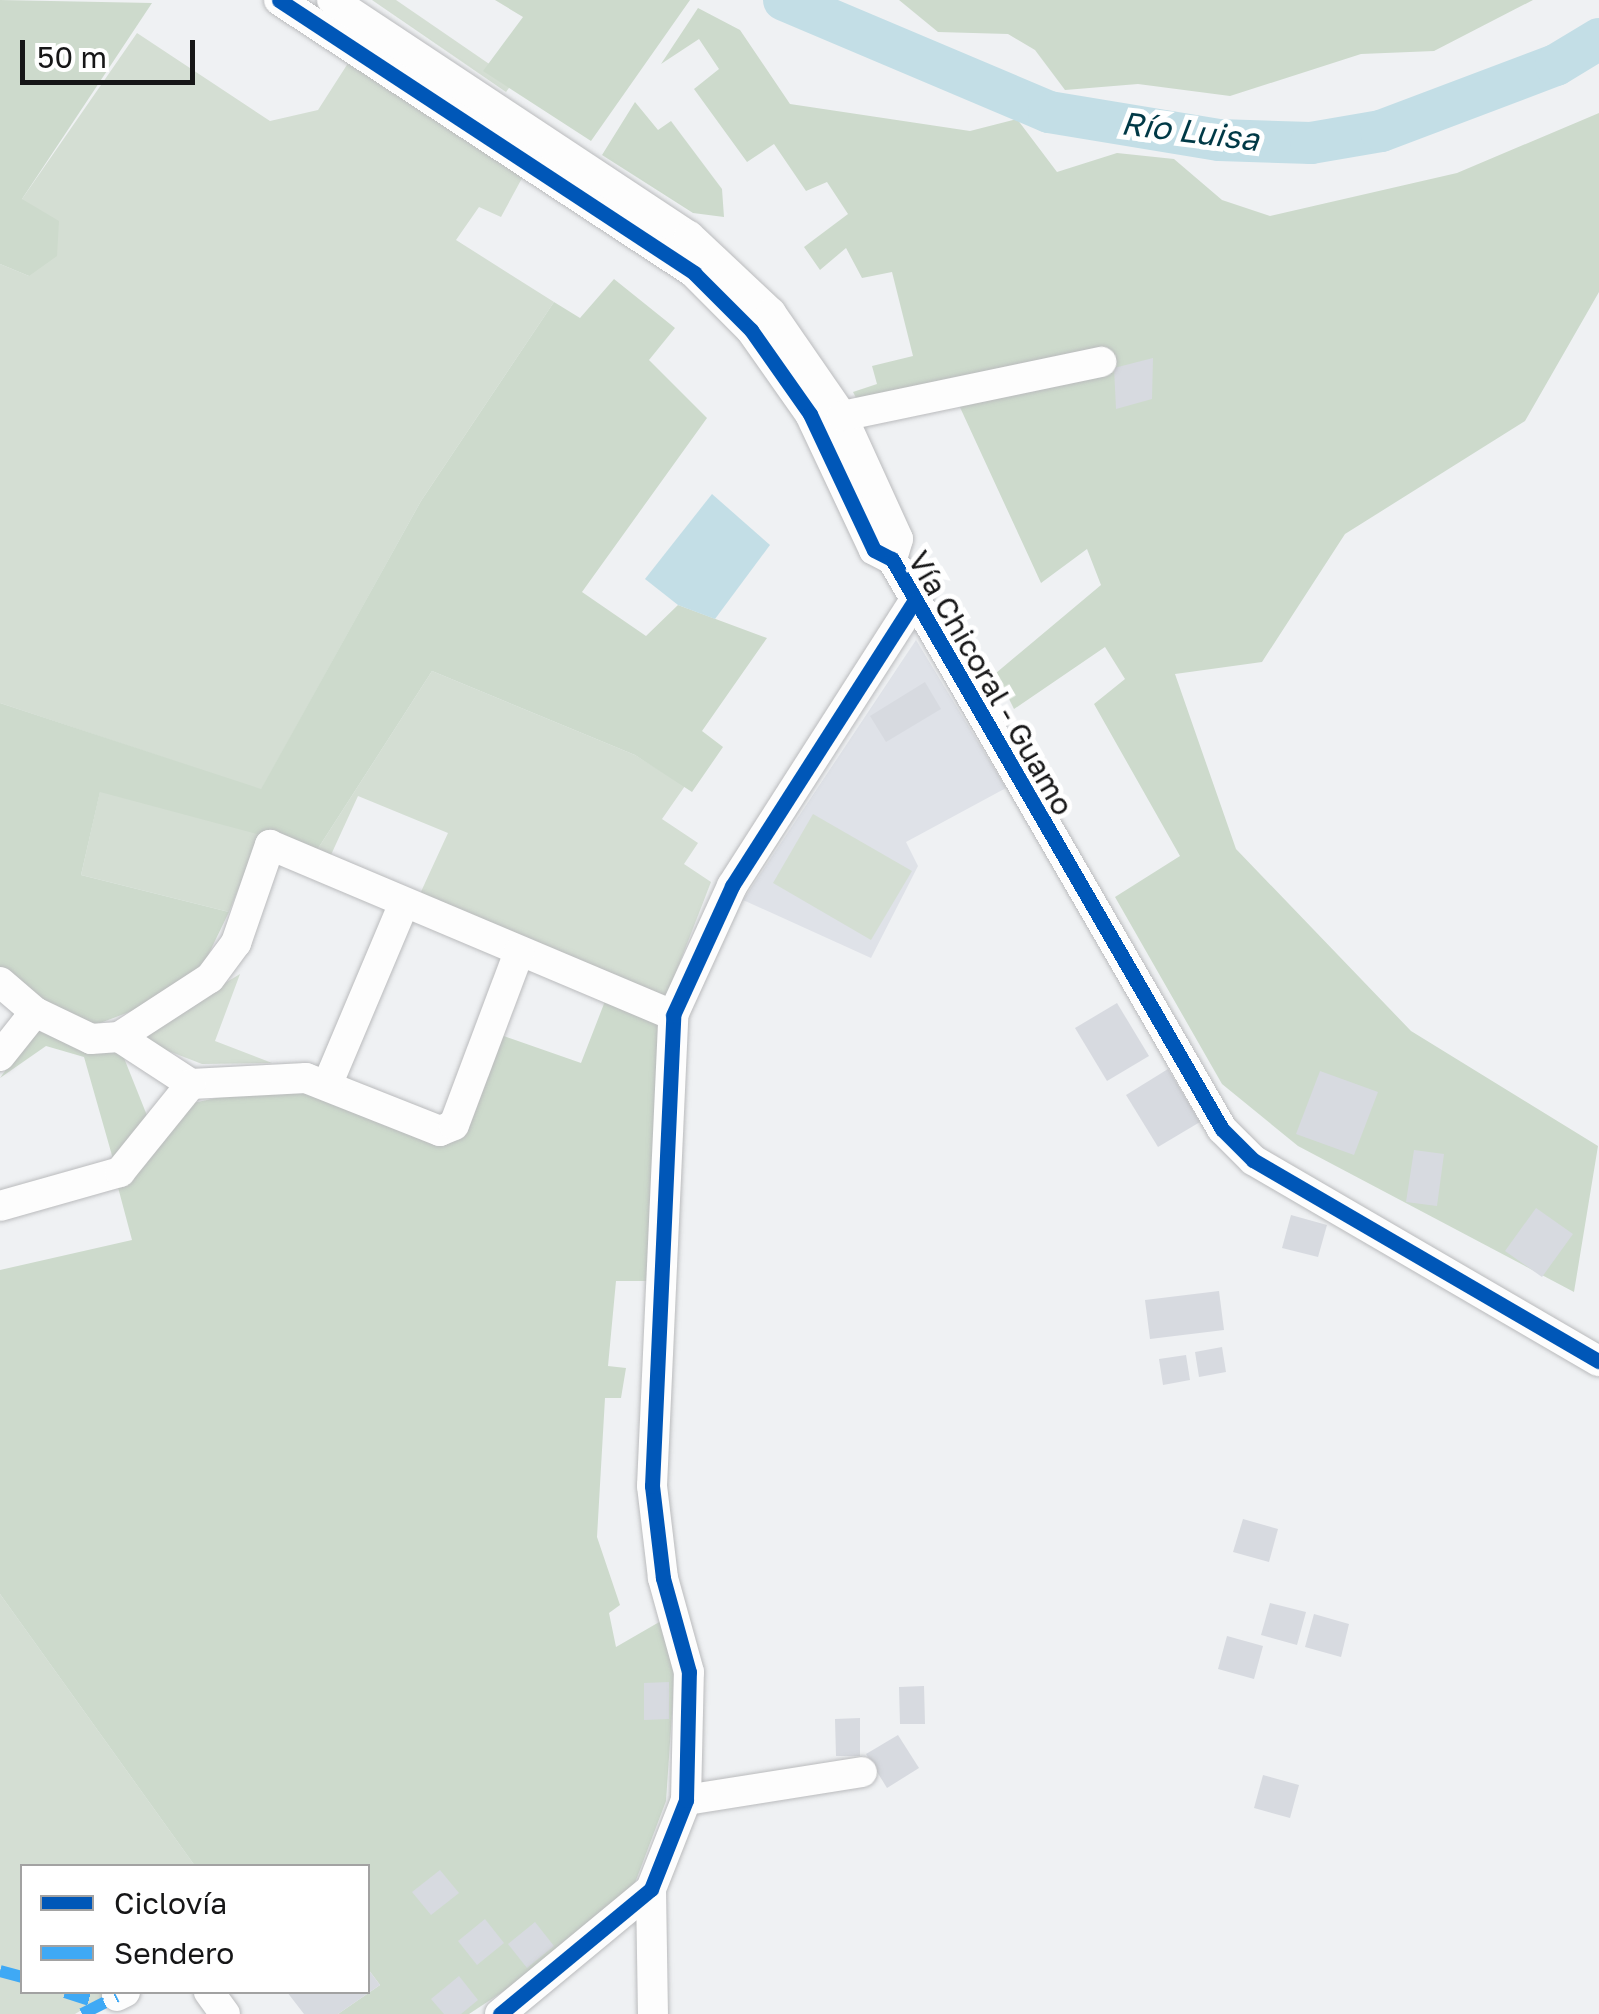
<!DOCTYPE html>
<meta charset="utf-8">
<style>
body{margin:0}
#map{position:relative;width:1599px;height:2014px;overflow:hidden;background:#eff1f3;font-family:"Golos Text",sans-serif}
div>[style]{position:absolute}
.built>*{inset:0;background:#dfe2e8}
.green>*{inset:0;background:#d4ded3}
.forest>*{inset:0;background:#cddacc}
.water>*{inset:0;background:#c3dee6}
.river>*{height:42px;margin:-21px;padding:0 21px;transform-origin:21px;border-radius:21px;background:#c3dee6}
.building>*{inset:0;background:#d7dae0}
.roads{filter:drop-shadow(0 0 2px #babbbd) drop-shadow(0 0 2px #babbbd)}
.minor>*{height:30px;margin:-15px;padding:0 15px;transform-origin:15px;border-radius:15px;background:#fdfdfd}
.quiet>*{height:12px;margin-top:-6px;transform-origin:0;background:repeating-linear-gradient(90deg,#3fa9f5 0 25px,transparent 0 37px)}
.cycleway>*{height:15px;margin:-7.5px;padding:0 7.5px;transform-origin:7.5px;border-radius:7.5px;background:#0057b8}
span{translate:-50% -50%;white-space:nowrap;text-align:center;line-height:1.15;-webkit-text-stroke:10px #fff;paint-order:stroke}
.street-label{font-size:30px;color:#161617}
.water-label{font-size:32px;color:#003946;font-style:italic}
.legend{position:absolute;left:20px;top:1864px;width:350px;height:130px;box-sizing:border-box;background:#fff;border:2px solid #a2a2a2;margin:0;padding:12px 18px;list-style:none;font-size:30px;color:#161617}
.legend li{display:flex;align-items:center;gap:20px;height:50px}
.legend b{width:50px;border:2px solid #a2a2a2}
.scale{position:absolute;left:20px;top:40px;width:175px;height:45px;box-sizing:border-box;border:5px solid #161617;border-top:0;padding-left:12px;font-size:30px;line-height:35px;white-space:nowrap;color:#161617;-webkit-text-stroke:8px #fff;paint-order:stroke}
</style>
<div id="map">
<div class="built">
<div style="clip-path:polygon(916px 640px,1006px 788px,906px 842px,918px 866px,871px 958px,743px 900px)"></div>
</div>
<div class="green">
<div style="clip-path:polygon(372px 0,396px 0,514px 81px,506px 92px)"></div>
<div style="clip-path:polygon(137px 33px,270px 121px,318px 110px,352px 57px,527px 169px,501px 217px,479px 207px,456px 240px,554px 302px,421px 501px,261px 790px,0 703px,0 264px,29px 276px,22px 199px)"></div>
<div style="clip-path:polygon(432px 671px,635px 755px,685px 786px,662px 819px,698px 843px,684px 864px,711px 882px,666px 998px,419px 896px,448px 833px,358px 796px,330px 857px,317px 850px)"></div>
<div style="clip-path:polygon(100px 791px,261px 833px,229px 912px,81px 875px)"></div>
<div style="clip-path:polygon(813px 814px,912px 871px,871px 940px,773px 883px)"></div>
<div style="clip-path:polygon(240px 974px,215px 1041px,272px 1063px,202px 1064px,135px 1038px)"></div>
<div style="clip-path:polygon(0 1594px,195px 1866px,22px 1866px,22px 1992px,111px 1992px,75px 2014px,0 2014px)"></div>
</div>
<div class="forest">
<div style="clip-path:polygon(0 0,152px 3px,22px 199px,59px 221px,57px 256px,29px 276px,0 264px)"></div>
<div style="clip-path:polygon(495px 0,690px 0,591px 141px,483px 71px,523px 17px)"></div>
<div style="clip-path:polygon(899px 0,1533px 0,1434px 51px,1361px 54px,1230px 96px,1138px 84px,1065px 90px,1035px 50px,1008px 34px,938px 32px)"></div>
<div style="clip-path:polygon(698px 8px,740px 30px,790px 104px,970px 131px,1017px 119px,1057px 172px,1117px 153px,1174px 159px,1222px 200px,1270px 216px,1457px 173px,1599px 113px,1599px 292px,1525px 421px,1345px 534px,1262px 662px,1175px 674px,1236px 849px,1411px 1031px,1598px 1146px,1574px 1292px,1298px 1146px,1222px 1084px,1115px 897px,1180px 856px,1094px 704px,1125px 679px,1105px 647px,1014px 709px,996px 673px,1101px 585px,1087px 549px,1041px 583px,952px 390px,866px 417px,853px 392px,877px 384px,872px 366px,913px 356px,892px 272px,862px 278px,846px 248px,820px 270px,804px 247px,848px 214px,827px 182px,806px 191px,774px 144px,747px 162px,694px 89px,719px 69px,699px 39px,661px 64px)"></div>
<div style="clip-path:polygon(635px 102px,658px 130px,671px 121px,722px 189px,724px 217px,693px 213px,602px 155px)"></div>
<div style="clip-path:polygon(614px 279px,675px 328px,649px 360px,707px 418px,582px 592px,646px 636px,678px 605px,767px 638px,702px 731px,723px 747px,692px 792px,635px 755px,432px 671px,317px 850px,100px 792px,81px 875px,229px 912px,199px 974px,161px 1000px,87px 1028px,0 974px,0 703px,261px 789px,421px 501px,554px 302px,580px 318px)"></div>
<div style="clip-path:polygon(607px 996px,664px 1019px,651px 1281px,616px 1281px,608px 1366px,626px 1368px,621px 1398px,605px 1398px,597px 1537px,620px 1605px,609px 1613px,616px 1647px,661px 1621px,675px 1670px,666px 1801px,635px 1883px,534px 1971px,469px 2014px,338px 2014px,380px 1985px,368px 1969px,368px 1866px,195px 1866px,0 1594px,0 1270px,132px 1240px,115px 1176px,193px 1103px,296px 1081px,439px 1138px,501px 1035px,581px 1063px)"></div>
<div style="clip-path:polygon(39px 1023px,120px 1048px,150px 1123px,113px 1159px,84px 1057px,46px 1046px,0 1078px)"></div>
</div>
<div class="water">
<div style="clip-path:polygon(712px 494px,770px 545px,715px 619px,678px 605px,645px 579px)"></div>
</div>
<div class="river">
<div style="left:784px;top:0;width:288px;rotate:22.9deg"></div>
<div style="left:1049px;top:112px;width:172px;rotate:9.4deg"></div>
<div style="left:1219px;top:140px;width:92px;rotate:1.9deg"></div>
<div style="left:1311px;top:143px;width:71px;rotate:-9.7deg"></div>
<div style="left:1381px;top:131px;width:187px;rotate:-20.7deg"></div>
<div style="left:1556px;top:65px;width:50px;rotate:-31.2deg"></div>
</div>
<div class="building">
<div style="clip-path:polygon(1153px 358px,1152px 399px,1116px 409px,1114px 368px)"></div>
<div style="clip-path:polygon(925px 682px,941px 709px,886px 742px,870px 716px)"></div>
<div style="clip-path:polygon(1117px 1003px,1149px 1056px,1107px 1081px,1075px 1028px)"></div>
<div style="clip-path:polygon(1168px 1069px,1200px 1122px,1158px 1147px,1126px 1095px)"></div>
<div style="clip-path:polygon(1320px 1071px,1378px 1092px,1354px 1155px,1296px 1134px)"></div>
<div style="clip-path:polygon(1414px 1150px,1444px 1154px,1437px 1206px,1406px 1202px)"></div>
<div style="clip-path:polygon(1536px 1208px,1573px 1234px,1542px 1277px,1505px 1251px)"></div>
<div style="clip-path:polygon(1291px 1215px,1327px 1225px,1318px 1257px,1282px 1248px)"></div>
<div style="clip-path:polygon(1219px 1291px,1224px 1330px,1150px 1339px,1145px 1300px)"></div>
<div style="clip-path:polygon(1222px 1347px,1226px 1372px,1199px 1377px,1195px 1352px)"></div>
<div style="clip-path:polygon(1186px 1355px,1190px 1380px,1163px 1385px,1159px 1359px)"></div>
<div style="clip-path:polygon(1243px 1519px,1278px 1529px,1269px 1562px,1233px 1552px)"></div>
<div style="clip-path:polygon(1270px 1603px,1306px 1612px,1297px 1645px,1261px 1635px)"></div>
<div style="clip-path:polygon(1314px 1614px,1349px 1624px,1341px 1657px,1305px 1647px)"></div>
<div style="clip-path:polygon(1227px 1636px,1263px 1646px,1254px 1679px,1218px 1669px)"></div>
<div style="clip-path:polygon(669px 1682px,669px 1719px,644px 1720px,644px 1683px)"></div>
<div style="clip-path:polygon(924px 1686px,925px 1724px,900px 1724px,899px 1687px)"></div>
<div style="clip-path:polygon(860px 1718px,860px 1756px,836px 1756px,835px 1719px)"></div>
<div style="clip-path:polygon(898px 1735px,919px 1768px,887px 1788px,866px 1754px)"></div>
<div style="clip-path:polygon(1263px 1775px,1299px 1785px,1290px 1818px,1254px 1808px)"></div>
<div style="clip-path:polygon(440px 1870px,459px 1893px,431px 1915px,412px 1892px)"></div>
<div style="clip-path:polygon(485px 1919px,504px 1943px,477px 1965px,458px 1941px)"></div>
<div style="clip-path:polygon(535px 1922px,554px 1946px,527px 1968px,508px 1944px)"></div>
<div style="clip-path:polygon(368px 1969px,380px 1985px,338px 2014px,304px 2014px,287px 1992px,368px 1992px)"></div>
<div style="clip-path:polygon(459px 1976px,478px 2000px,461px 2014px,444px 2014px,431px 1999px)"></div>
</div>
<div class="roads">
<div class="minor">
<div style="left:279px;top:0;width:497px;rotate:33.3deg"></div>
<div style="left:694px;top:273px;width:81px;rotate:45deg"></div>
<div style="left:751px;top:330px;width:103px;rotate:54.9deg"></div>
<div style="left:810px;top:414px;width:150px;rotate:64.8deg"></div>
<div style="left:874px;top:550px;width:20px;rotate:27deg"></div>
<div style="left:892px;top:559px;width:659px;rotate:59.93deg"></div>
<div style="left:1222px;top:1129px;width:44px;rotate:45deg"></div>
<div style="left:1253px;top:1160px;width:400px;rotate:30.2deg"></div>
<div style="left:332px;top:0;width:428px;rotate:33.5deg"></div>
<div style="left:689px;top:236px;width:112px;rotate:43.2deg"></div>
<div style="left:771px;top:313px;width:125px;rotate:55.4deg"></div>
<div style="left:842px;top:416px;width:135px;rotate:65.5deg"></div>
<div style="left:898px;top:539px;width:21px;rotate:107deg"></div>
<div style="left:842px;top:416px;width:265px;rotate:-11.8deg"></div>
<div style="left:0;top:982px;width:46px;rotate:40.6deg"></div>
<div style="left:35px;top:1012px;width:62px;rotate:25.7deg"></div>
<div style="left:91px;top:1039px;width:28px;rotate:-4deg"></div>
<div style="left:119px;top:1037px;width:108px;rotate:-33deg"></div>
<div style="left:210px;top:978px;width:44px;rotate:-53.4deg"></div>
<div style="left:236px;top:943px;width:104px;rotate:-70.9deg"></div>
<div style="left:270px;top:845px;width:437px;rotate:22.9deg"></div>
<div style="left:119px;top:1037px;width:86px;rotate:33.1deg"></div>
<div style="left:191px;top:1084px;width:115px;rotate:-3deg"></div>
<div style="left:306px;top:1078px;width:144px;rotate:21.6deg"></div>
<div style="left:440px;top:1131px;width:15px;rotate:-23deg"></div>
<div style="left:454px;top:1125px;width:185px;rotate:-69.4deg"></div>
<div style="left:0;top:1056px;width:56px;rotate:-51.5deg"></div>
<div style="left:328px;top:1083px;width:195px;rotate:-67.1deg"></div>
<div style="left:0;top:1206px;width:125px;rotate:-15.8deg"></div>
<div style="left:120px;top:1172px;width:113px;rotate:-51.1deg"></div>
<div style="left:686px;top:1800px;width:178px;rotate:-9deg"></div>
<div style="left:651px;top:1889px;width:125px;rotate:89.1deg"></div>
<div style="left:209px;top:1992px;width:27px;rotate:54deg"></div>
<div style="left:117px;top:1996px;width:9px;rotate:-27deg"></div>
<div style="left:500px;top:2014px;width:196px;rotate:-39.6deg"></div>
<div style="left:651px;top:1889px;width:96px;rotate:-68.5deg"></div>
<div style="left:686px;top:1800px;width:128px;rotate:-88.7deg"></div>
<div style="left:689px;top:1672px;width:98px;rotate:-105.5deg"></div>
<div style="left:663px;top:1578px;width:93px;rotate:-96.8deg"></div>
<div style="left:652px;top:1486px;width:471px;rotate:-87.4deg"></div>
<div style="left:673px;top:1015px;width:142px;rotate:-65.4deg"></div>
<div style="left:732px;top:886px;width:338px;rotate:-57.4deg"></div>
</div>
</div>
<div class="quiet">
<div style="left:0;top:1971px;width:23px;rotate:15deg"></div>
<div style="left:65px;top:1992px;width:39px;rotate:18deg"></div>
<div style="left:82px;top:2014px;width:39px;rotate:-27deg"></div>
</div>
<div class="cycleway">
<div style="left:279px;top:0;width:497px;rotate:33.3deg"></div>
<div style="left:694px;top:273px;width:81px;rotate:45deg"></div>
<div style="left:751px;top:330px;width:103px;rotate:54.9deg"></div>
<div style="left:810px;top:414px;width:150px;rotate:64.8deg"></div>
<div style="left:874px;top:550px;width:20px;rotate:27deg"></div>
<div style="left:892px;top:559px;width:659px;rotate:59.93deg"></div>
<div style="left:1222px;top:1129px;width:44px;rotate:45deg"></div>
<div style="left:1253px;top:1160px;width:400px;rotate:30.2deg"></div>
<div style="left:500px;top:2014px;width:196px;rotate:-39.6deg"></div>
<div style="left:651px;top:1889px;width:96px;rotate:-68.5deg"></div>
<div style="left:686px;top:1800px;width:128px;rotate:-88.7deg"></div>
<div style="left:689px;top:1672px;width:98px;rotate:-105.5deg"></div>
<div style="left:663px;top:1578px;width:93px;rotate:-96.8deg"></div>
<div style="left:652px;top:1486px;width:471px;rotate:-87.4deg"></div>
<div style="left:673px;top:1015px;width:142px;rotate:-65.4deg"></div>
<div style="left:732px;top:886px;width:338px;rotate:-57.4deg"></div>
</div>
<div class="street-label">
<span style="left:991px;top:683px;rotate:60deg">Vía Chicoral - Guamo</span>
</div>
<div class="water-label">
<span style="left:1190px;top:131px;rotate:7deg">Río Luisa</span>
</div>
<ul class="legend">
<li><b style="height:12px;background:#0057b8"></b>Ciclovía</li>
<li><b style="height:12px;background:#3fa9f5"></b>Sendero</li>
</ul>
<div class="scale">50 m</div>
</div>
